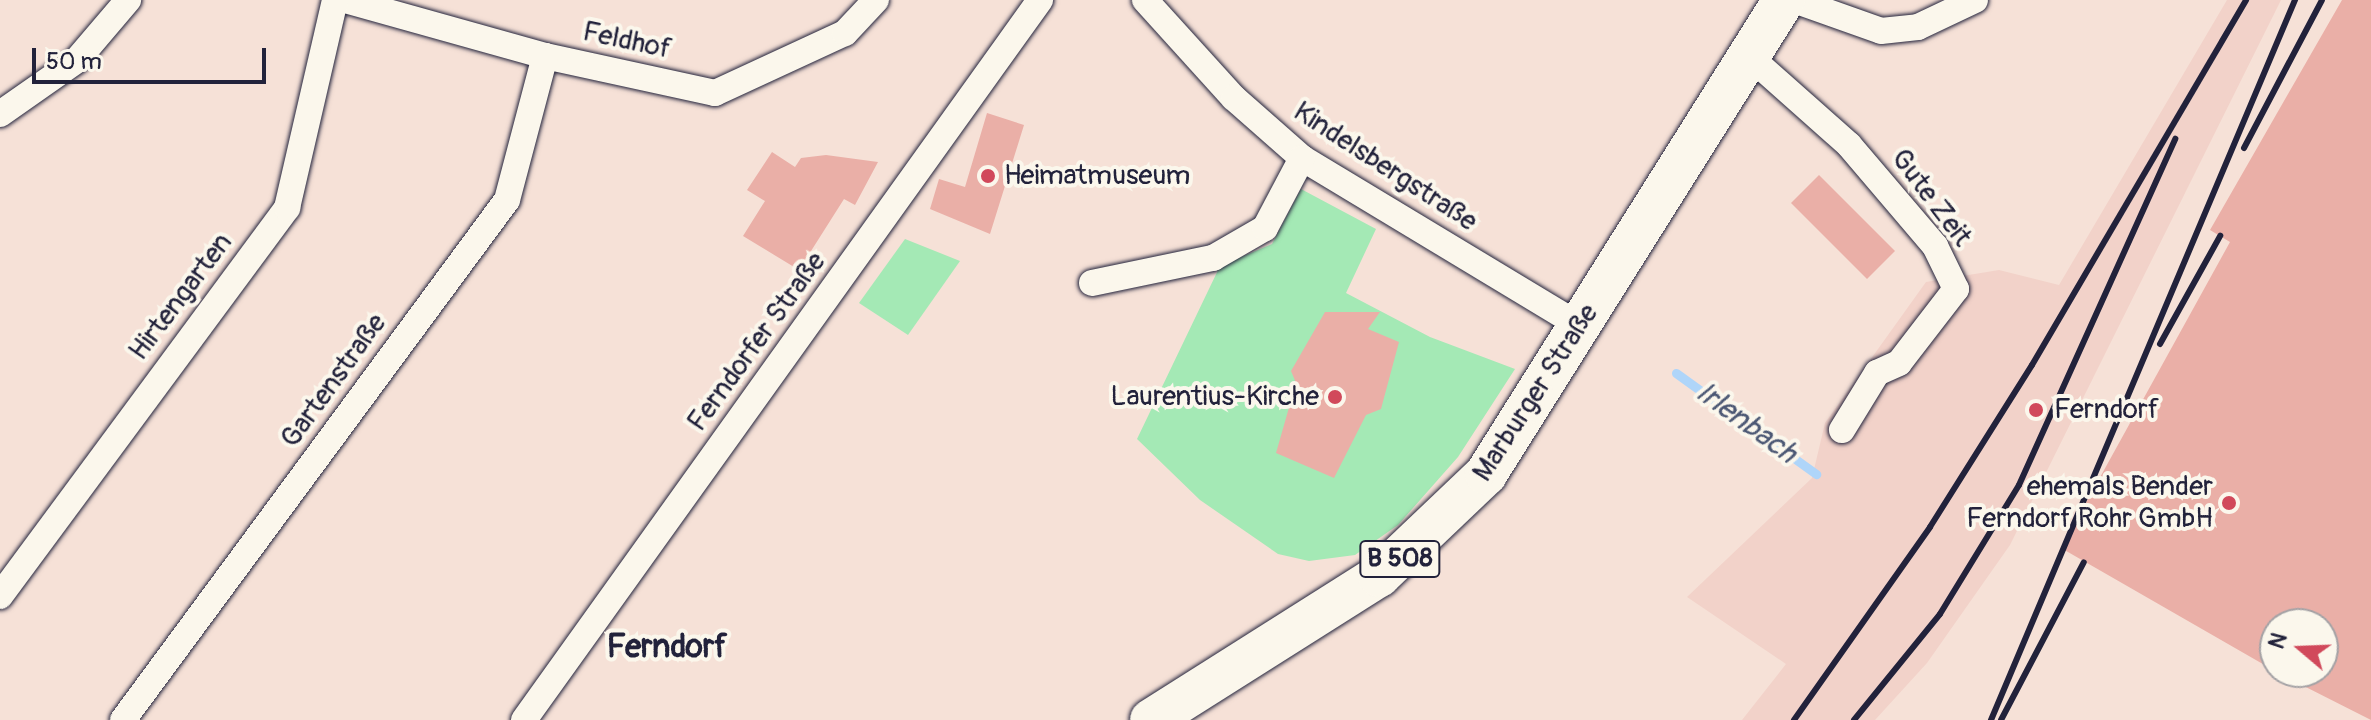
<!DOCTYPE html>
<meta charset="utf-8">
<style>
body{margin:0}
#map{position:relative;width:2371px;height:720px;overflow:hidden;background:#f6e1d7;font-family:Pangolin,sans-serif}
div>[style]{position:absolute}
.built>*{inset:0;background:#f2d2c9}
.green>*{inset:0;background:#a4e9b5}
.stream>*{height:9px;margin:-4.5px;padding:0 4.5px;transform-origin:4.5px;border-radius:4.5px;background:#afd5f9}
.building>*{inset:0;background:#eaafa7}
.roads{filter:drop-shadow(0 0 2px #22223b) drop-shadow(0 0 2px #22223b)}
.street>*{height:26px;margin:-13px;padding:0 13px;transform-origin:13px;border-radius:13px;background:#fbf7ec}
.primary>*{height:42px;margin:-21px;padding:0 21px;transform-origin:21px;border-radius:21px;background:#fbf7ec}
.rail>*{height:6px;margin:-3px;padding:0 3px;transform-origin:3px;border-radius:3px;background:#22223b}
.dots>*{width:22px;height:22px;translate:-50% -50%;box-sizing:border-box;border:4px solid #fbf7ec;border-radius:50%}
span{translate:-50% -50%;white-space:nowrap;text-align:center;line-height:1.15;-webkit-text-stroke:8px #fbf7ec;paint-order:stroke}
.shield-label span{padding:2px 6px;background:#fbf7ec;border:2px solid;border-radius:6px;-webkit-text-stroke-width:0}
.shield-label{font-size:26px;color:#22223b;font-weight:700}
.street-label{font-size:28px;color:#22223b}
.poi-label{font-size:28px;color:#22223b}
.left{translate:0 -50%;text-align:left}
.right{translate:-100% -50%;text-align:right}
.water-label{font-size:30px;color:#4c5874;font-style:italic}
.quarter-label{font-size:32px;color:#22223b;font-weight:700}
.north{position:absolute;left:2259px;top:608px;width:80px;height:80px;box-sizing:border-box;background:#fbf7ec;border:2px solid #a4a2a5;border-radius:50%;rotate:289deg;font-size:22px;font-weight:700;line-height:32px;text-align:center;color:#22223b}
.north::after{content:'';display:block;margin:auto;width:28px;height:36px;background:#d1495b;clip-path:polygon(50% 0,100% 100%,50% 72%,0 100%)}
.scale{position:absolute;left:32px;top:48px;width:234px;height:36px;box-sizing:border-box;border:4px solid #22223b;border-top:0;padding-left:10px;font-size:24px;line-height:28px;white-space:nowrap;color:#22223b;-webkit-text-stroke:6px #fbf7ec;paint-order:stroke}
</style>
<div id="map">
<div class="built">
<div style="clip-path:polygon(2227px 0,2281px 0,2010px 545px,1927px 663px,1875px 720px,1742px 720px,1786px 664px,1687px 597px,1812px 478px,1825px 423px,1926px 282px,1999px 270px,2059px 285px)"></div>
</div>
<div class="green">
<div style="clip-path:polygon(1301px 189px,1376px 229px,1346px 293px,1430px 337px,1515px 369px,1458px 457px,1398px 525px,1355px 555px,1309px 561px,1278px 554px,1200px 500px,1137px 439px,1220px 266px,1272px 244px)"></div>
<div style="clip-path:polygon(905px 239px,960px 261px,908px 335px,859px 303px)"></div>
</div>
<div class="stream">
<div style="left:1676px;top:373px;width:173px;rotate:35.8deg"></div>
</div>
<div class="building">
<div style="clip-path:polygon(2342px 0,2371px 0,2371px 720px,2276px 672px,2323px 672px,2323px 624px,2275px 624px,2275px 671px,2061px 548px,2230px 242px,2210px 230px)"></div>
<div style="clip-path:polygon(987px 113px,1024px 125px,990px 234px,930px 209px,939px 179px,965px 187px)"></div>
<div style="clip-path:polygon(772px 152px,795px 167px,801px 158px,826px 155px,878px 162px,855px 205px,844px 199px,799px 270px,743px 236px,765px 201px,747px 190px)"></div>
<div style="clip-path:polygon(1819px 175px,1895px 251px,1867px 279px,1791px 203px)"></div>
<div style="clip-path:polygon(1325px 312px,1380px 312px,1368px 329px,1399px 342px,1381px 409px,1366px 415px,1334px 478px,1276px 453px,1296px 383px,1291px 371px)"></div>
</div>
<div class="roads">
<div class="street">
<div style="left:345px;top:0;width:208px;rotate:15.6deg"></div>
<div style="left:545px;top:56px;width:174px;rotate:12.3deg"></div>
<div style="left:715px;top:93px;width:143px;rotate:-24.8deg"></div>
<div style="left:845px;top:33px;width:45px;rotate:-46.8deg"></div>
<div style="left:1145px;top:0;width:132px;rotate:47.8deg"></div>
<div style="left:1234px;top:98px;width:91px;rotate:41.4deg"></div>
<div style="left:1302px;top:158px;width:325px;rotate:31.1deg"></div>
<div style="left:1794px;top:0;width:92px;rotate:19.6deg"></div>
<div style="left:1881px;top:31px;width:37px;rotate:-6deg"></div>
<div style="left:1918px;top:27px;width:63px;rotate:-25.3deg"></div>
<div style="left:1750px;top:57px;width:132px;rotate:41.6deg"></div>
<div style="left:1849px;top:145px;width:133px;rotate:49.6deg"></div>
<div style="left:1935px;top:246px;width:48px;rotate:64deg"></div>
<div style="left:1956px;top:289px;width:93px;rotate:127.6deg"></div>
<div style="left:1899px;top:363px;width:24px;rotate:156deg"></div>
<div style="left:1877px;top:373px;width:67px;rotate:121.6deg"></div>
<div style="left:0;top:114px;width:94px;rotate:-35deg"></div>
<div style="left:77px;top:60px;width:79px;rotate:-49.6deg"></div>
<div style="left:1092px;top:283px;width:124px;rotate:-11.7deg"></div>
<div style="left:1213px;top:258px;width:60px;rotate:-30deg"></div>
<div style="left:1265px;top:228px;width:79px;rotate:-62.1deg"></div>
<div style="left:0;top:596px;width:483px;rotate:-53.5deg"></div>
<div style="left:287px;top:208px;width:213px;rotate:-77deg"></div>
<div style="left:123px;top:720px;width:646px;rotate:-53.56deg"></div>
<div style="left:507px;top:200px;width:149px;rotate:-75.2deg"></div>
<div style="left:524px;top:720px;width:886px;rotate:-54.37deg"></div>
</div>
<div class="primary">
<div style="left:1151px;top:720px;width:270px;rotate:-32.3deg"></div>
<div style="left:1379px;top:576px;width:148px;rotate:-43.6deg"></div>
<div style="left:1486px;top:474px;width:560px;rotate:-57.84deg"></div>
</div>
</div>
<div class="rail">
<div style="left:2244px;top:148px;width:167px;rotate:-62.2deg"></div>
<div style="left:2160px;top:344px;width:124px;rotate:-60.9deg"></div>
<div style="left:1794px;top:720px;width:236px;rotate:-54.8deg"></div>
<div style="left:1930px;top:527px;width:191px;rotate:-57.8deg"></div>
<div style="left:2032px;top:365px;width:423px;rotate:-59.6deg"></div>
<div style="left:1854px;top:720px;width:136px;rotate:-50.9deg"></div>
<div style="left:1940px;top:614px;width:151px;rotate:-58.5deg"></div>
<div style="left:2019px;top:485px;width:380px;rotate:-65.7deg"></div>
<div style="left:1991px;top:720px;width:782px;rotate:-67.11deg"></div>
<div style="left:2001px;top:720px;width:178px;rotate:-62.3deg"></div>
</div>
<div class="dots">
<div style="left:988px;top:176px;background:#d1495b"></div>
<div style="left:1335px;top:397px;background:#d1495b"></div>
<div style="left:2036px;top:410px;background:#d1495b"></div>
<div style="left:2229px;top:503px;background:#d1495b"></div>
</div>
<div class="shield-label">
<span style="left:1400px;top:559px">B 508</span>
</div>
<div class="street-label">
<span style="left:627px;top:41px;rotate:12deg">Feldhof</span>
<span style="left:1385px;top:167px;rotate:33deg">Kindelsbergstraße</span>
<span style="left:1931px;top:198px;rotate:53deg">Gute Zeit</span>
<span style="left:181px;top:297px;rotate:-53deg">Hirtengarten</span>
<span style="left:757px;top:342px;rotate:-54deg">Ferndorfer Straße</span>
<span style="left:334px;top:381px;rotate:-54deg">Gartenstraße</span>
<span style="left:1536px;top:393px;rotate:-57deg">Marburger Straße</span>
</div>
<div class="poi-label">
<span class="left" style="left:1004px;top:176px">Heimatmuseum</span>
<span class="right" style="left:1319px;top:397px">Laurentius-Kirche</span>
<span class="left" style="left:2054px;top:410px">Ferndorf</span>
<span class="right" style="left:2213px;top:503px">ehemals Bender<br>Ferndorf Rohr GmbH</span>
</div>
<div class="water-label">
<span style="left:1746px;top:423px;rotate:36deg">Irlenbach</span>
</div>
<div class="quarter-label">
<span style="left:667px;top:647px">Ferndorf</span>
</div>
<div class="north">N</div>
<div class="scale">50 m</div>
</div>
